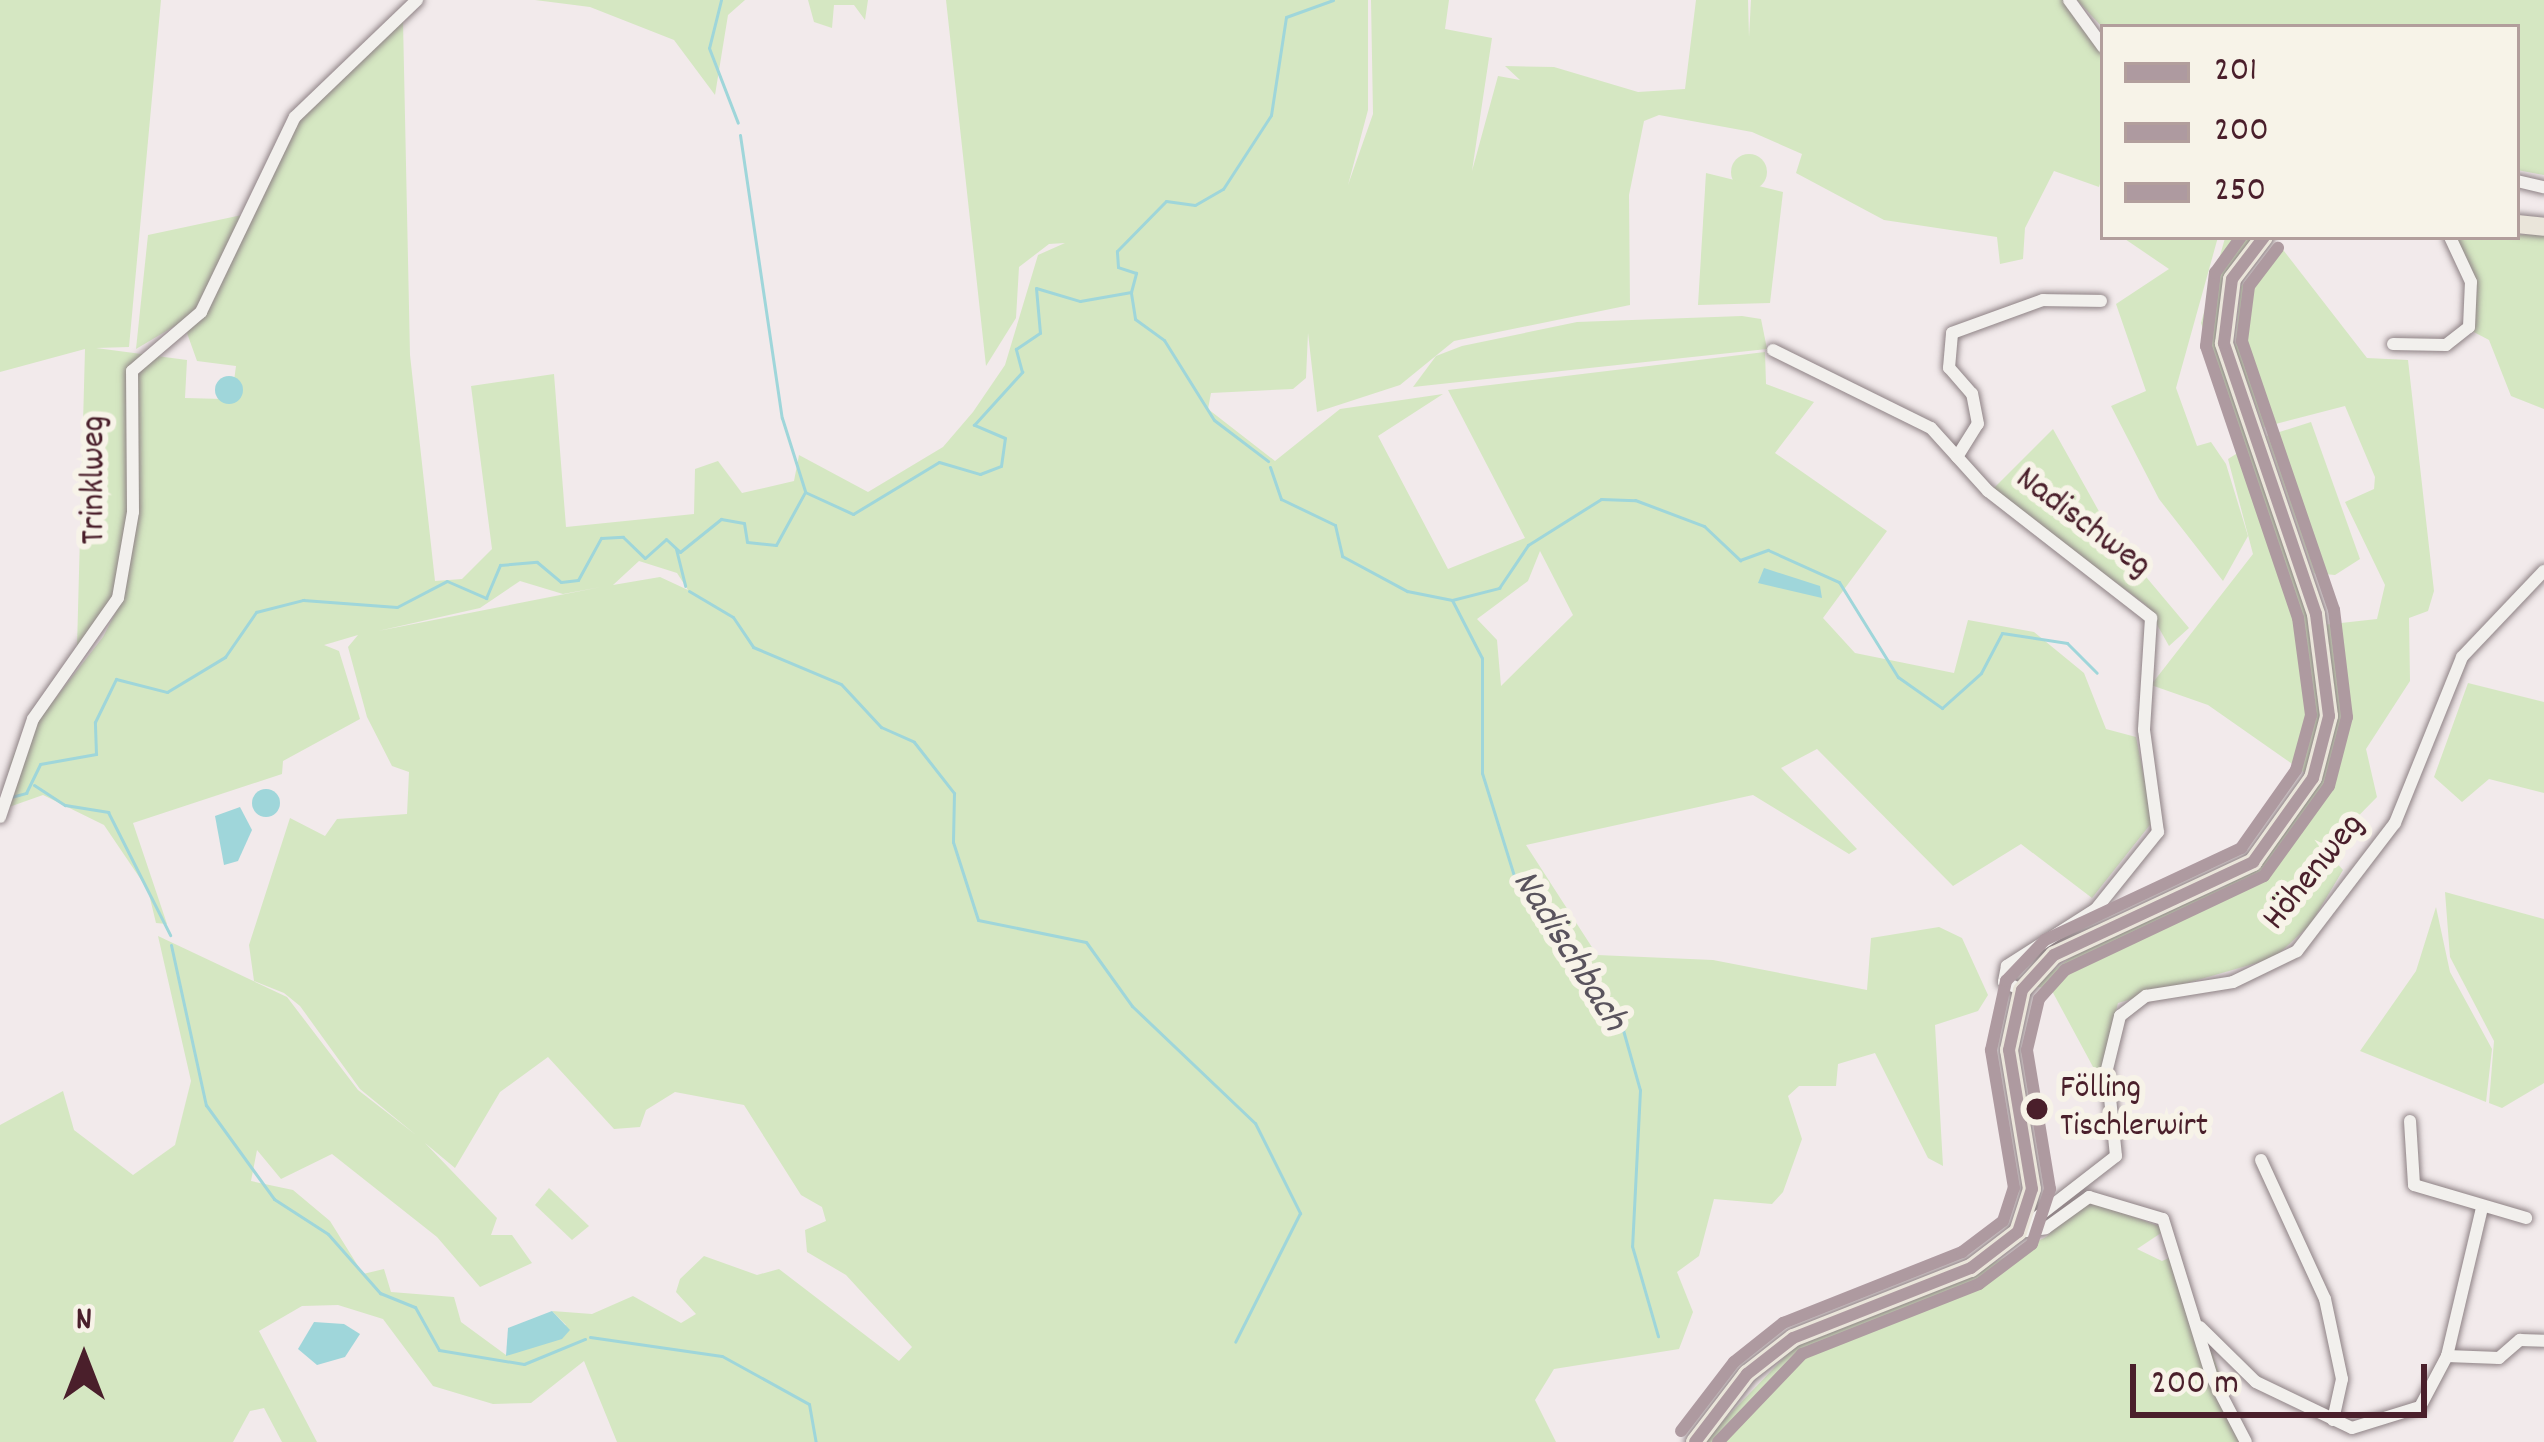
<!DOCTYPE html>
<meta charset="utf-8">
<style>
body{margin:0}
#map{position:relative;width:2544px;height:1442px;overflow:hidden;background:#f2eaeb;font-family:Dekko,sans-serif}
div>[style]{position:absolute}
.green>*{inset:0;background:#d5e7c2}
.round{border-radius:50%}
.water>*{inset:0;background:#9fd6da}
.stream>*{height:3px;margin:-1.5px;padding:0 1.5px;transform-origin:1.5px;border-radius:1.5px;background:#9fd6da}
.roads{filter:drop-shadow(0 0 3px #8e8285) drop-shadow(0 0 3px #8e8285)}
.street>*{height:12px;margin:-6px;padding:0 6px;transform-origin:6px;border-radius:6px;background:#f2f0ed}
.primary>*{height:18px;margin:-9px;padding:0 9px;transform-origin:9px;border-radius:9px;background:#eae5da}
.bus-1>*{height:12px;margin:-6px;padding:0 6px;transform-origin:6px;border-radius:6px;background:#ae9aa0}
.bus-2>*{height:12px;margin:-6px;padding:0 6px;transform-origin:6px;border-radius:6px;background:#ae9aa0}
.bus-3>*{height:12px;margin:-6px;padding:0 6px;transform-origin:6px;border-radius:6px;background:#ae9aa0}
.dots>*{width:33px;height:33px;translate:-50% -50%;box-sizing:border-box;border:6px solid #f7f3e8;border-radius:50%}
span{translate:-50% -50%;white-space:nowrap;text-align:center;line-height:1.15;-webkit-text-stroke:12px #f7f3e8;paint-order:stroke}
.bus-label{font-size:33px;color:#4a1f2b}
.left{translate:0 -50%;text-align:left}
.street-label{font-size:36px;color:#4a1f2b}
.water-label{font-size:39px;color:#59535d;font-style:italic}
.legend{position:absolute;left:2100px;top:24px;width:420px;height:216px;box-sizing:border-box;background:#f7f3e8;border:3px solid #b29e9c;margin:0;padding:15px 21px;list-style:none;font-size:36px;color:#4a1f2b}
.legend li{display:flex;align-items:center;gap:24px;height:60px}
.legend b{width:60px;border:3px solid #b29e9c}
.north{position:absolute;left:24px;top:1298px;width:120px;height:120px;-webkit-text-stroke:9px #f7f3e8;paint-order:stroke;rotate:0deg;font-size:33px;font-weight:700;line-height:48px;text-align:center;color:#4a1f2b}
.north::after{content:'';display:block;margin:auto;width:42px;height:54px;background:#4a1f2b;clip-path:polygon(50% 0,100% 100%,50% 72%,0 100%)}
.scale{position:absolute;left:2130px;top:1364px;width:297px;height:54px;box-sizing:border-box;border:6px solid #4a1f2b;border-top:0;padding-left:15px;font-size:36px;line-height:42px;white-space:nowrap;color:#4a1f2b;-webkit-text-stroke:9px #f7f3e8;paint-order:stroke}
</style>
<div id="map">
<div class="green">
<div style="clip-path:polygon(evenodd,0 0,161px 0,129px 347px,96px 348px,187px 360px,185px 398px,223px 399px,233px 388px,236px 366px,197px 361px,187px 333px,302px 113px,403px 21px,410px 355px,435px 581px,462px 579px,492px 549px,471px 386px,554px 374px,566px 527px,694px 514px,695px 469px,718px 461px,742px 493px,794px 481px,799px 455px,868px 492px,943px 447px,973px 412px,1005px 365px,1038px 255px,1065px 243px,1049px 244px,1019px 267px,1016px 318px,986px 366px,946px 0,1368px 0,1368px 110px,1348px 185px,1373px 114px,1371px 0,1449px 0,1445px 29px,1492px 38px,1472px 171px,1498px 76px,1520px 80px,1505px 66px,1554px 67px,1638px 92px,1685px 89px,1696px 0,1748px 0,1749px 37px,1751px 0,2065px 0,2103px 53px,2103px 174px,2099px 187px,2054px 171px,2025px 228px,2023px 259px,2000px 264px,1997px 237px,1884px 220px,1796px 173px,1802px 154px,1752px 132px,1659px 115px,1644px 121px,1629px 195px,1630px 305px,1454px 341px,1400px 385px,1317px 412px,1308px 333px,1306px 378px,1293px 389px,1211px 393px,1208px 409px,1275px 461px,1340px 409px,1443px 394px,1378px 436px,1448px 569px,1525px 538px,1448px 390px,1765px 352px,1766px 384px,1814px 402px,1775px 453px,1887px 531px,1823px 618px,1855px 653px,1954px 673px,1968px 620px,2034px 632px,2084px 673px,2106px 729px,2136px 737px,2153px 821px,2092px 898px,2021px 844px,1953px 886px,1817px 749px,1781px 768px,1857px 849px,1849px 854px,1753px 795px,1526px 845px,1597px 955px,1713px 960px,1867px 990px,1871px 938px,1939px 927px,1962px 938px,1988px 995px,1978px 1011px,1935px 1025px,1943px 1166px,1928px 1158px,1875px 1053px,1838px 1064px,1836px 1086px,1799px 1086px,1788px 1096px,1802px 1139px,1783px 1192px,1772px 1204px,1714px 1199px,1699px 1256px,1677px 1272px,1693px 1312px,1679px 1349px,1554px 1369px,1535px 1400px,1556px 1442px,617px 1442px,584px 1361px,531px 1403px,493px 1404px,433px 1386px,383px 1319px,338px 1305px,302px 1306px,259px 1331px,317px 1442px,282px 1442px,264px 1408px,250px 1411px,233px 1442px,0 1442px,0 1125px,63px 1091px,74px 1130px,133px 1175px,175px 1145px,191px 1081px,158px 936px,287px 997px,358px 1090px,416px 1135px,360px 1089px,300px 1006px,284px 993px,254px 981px,249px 945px,290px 818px,325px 836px,337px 819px,407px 814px,409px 772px,392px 766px,367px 717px,348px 647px,358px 635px,324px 645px,339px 651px,360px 719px,283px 761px,282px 774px,133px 823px,167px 924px,156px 923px,148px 890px,104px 825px,43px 795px,9px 807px,30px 731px,103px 637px,119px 606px,45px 698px,7px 772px,29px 717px,77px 647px,85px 349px,0 372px,0 0,1540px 551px,1573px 615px,1501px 686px,1497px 640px,1477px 619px,1528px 581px,1540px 551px,0 0,639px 561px,677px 573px,688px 590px,660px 577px,613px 585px,639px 561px,0 0,520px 581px,563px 594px,601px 587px,378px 631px,480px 608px,520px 581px,0 0,548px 1057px,614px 1129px,640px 1127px,646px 1110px,675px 1092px,744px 1105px,801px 1195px,822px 1207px,826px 1221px,805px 1230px,807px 1252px,846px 1275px,912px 1347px,899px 1361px,779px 1269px,757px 1275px,704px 1256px,680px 1279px,676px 1292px,696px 1314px,681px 1323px,633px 1296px,592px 1314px,552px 1311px,566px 1325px,506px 1355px,461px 1322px,454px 1297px,391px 1292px,384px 1269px,363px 1274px,330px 1221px,293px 1190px,251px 1181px,257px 1150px,281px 1179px,332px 1154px,437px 1237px,480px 1287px,532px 1263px,512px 1235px,491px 1235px,497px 1218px,425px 1143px,455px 1168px,500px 1092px,548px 1057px)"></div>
<div style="clip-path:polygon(535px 0,745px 0,728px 15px,715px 95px,674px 40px,590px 7px)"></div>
<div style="clip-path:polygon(808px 0,868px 0,865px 20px,854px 5px,834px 5px,832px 28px,814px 22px)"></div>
<div style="clip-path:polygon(2077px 0,2544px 0,2544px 175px,2517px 170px,2517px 27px,2103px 28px)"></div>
<div class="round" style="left:1731px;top:154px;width:36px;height:36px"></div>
<div style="clip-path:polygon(1706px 173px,1783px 192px,1770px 303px,1698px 305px)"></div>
<div style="clip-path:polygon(242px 215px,195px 314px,136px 349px,148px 235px)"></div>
<div style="clip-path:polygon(2544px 234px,2544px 409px,2511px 396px,2489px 340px,2470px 330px,2477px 291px,2453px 237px)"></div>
<div style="clip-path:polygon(2122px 237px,2218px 237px,2176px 388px,2197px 446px,2211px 442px,2226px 464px,2248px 536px,2223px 581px,2159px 499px,2111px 406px,2146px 391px,2116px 304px,2169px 269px)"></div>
<div style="clip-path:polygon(2255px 237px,2222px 291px,2218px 336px,2307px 603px,2322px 722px,2308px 775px,2208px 705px,2151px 685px,2253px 554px,2228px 459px,2244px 449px,2201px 323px,2225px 238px)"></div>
<div style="clip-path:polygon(2277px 242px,2367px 358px,2408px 360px,2434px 591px,2428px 611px,2409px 618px,2410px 681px,2366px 749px,2377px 797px,2325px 850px,2343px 870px,2310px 925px,2274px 958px,2118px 1003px,2099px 1078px,2051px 989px,2032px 986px,2091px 943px,2224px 887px,2273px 848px,2325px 762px,2323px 625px,2377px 619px,2385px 585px,2345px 502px,2374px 489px,2375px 477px,2345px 406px,2264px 427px,2235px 349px,2241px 287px)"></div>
<div style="clip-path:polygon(1742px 316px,1761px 319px,1767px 349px,1413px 387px,1436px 356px,1462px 346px,1577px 322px)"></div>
<div style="clip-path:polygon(2311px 422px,2360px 559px,2335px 575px,2314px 573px,2267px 436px)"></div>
<div style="clip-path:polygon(2053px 429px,2115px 540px,2189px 628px,2169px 646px,2146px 605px,1992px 490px)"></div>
<div style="clip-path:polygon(2468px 683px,2544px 702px,2544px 793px,2489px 779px,2462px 802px,2434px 777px)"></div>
<div style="clip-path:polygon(2445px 892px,2544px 919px,2544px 1083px,2502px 1108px,2489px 1103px,2494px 1041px,2450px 957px)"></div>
<div style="clip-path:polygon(2436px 907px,2450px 972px,2492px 1049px,2486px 1102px,2360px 1051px,2416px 971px)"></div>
<div style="clip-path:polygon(549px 1188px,589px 1226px,572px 1240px,535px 1205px)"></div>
<div style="clip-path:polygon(2086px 1200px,2167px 1229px,2137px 1249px,2162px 1261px,2178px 1254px,2243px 1442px,1703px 1442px,1800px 1341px,1971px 1274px,2046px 1237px)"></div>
</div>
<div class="water">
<div class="round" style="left:215px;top:376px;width:28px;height:28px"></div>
<div style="clip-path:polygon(1764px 568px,1820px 586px,1822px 598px,1758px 583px)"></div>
<div class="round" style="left:252px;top:789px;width:28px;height:28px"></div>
<div style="clip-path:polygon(240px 807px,252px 830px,238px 861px,224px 865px,215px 816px)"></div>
<div style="clip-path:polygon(552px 1311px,570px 1330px,562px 1339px,506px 1356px,508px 1328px)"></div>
<div style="clip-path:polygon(314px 1322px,344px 1324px,360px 1334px,345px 1357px,317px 1365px,298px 1349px)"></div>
</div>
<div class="stream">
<div style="left:721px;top:0;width:49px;rotate:104deg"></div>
<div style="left:709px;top:48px;width:80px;rotate:68.9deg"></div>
<div style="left:740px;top:135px;width:286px;rotate:81.6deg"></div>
<div style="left:782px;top:418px;width:77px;rotate:72.5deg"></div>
<div style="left:1131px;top:293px;width:26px;rotate:81deg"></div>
<div style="left:1135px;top:319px;width:36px;rotate:36deg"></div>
<div style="left:1164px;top:340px;width:94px;rotate:58deg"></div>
<div style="left:1214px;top:420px;width:68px;rotate:37.2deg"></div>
<div style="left:1270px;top:467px;width:34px;rotate:71deg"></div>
<div style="left:1281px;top:499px;width:60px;rotate:25.7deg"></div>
<div style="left:1335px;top:525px;width:32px;rotate:77deg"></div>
<div style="left:1342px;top:556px;width:74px;rotate:28.3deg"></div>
<div style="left:1407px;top:591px;width:46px;rotate:11.3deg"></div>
<div style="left:1452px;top:600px;width:65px;rotate:62.7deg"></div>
<div style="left:1482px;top:658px;width:115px;rotate:90deg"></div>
<div style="left:1482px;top:773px;width:108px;rotate:72.7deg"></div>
<div style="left:1514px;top:876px;width:189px;rotate:54.7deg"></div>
<div style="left:1623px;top:1030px;width:62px;rotate:74.2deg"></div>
<div style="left:1640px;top:1090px;width:156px;rotate:92.9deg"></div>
<div style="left:1632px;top:1246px;width:94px;rotate:73.9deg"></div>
<div style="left:676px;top:549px;width:38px;rotate:76deg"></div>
<div style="left:689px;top:591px;width:51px;rotate:30.6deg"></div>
<div style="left:733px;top:617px;width:36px;rotate:56deg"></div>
<div style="left:753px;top:647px;width:95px;rotate:22.8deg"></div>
<div style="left:841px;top:684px;width:59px;rotate:47.1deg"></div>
<div style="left:881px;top:727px;width:36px;rotate:24deg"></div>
<div style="left:914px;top:742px;width:65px;rotate:51.9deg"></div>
<div style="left:954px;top:793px;width:49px;rotate:91.2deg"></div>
<div style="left:953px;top:842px;width:82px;rotate:72.2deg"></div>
<div style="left:978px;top:920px;width:110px;rotate:11.5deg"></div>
<div style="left:1086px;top:942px;width:79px;rotate:54.3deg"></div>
<div style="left:1132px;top:1006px;width:170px;rotate:43.6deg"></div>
<div style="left:1255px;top:1123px;width:101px;rotate:63.4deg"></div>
<div style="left:1300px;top:1213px;width:144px;rotate:116.7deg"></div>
<div style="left:1452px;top:600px;width:49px;rotate:-14.3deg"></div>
<div style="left:1499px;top:588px;width:52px;rotate:-56deg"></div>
<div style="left:1528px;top:545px;width:86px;rotate:-32.2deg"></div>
<div style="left:1601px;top:499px;width:34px;rotate:2deg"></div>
<div style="left:1635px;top:500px;width:74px;rotate:20.6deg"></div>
<div style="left:1704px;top:526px;width:50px;rotate:43.4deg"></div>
<div style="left:1740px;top:560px;width:30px;rotate:-20deg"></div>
<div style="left:1768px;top:550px;width:78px;rotate:24.3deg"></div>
<div style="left:1839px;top:582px;width:112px;rotate:58.2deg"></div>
<div style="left:1898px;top:677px;width:54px;rotate:35.2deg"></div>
<div style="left:1942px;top:708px;width:52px;rotate:-41.9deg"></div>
<div style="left:1981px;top:673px;width:45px;rotate:-62.3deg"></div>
<div style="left:2002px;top:633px;width:66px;rotate:8.7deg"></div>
<div style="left:2067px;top:643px;width:42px;rotate:45deg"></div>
<div style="left:34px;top:785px;width:37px;rotate:33deg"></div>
<div style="left:65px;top:805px;width:44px;rotate:9.2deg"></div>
<div style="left:108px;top:812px;width:138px;rotate:63.2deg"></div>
<div style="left:11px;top:797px;width:16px;rotate:-15deg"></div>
<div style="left:26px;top:793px;width:32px;rotate:-64deg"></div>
<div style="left:40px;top:764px;width:57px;rotate:-10.1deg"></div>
<div style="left:96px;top:754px;width:32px;rotate:-92deg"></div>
<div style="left:95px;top:722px;width:48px;rotate:-64deg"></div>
<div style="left:116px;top:679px;width:53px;rotate:14.3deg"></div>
<div style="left:167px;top:692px;width:68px;rotate:-31.1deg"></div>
<div style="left:225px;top:657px;width:55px;rotate:-55.4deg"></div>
<div style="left:256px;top:612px;width:49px;rotate:-14.3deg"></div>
<div style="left:303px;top:600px;width:94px;rotate:4.3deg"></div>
<div style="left:397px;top:607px;width:56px;rotate:-27.5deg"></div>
<div style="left:447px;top:581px;width:43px;rotate:23.6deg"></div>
<div style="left:486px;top:598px;width:36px;rotate:-67deg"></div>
<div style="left:500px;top:565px;width:37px;rotate:-5deg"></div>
<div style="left:537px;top:562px;width:31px;rotate:40deg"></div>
<div style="left:561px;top:582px;width:17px;rotate:-7deg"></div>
<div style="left:578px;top:580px;width:48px;rotate:-61.3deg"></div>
<div style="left:601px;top:538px;width:22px;rotate:-3deg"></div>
<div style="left:623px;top:537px;width:30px;rotate:44deg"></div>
<div style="left:645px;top:558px;width:28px;rotate:-42deg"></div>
<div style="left:666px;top:539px;width:19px;rotate:43deg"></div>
<div style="left:680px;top:552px;width:53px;rotate:-38.8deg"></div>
<div style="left:721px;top:519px;width:23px;rotate:10deg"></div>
<div style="left:744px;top:523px;width:19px;rotate:81deg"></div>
<div style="left:747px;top:542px;width:29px;rotate:6deg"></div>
<div style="left:776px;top:545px;width:60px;rotate:-61.3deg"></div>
<div style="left:805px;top:492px;width:53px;rotate:24.6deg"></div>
<div style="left:853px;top:514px;width:100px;rotate:-31.2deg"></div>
<div style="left:939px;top:462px;width:43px;rotate:16.3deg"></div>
<div style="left:980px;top:474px;width:22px;rotate:-21deg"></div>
<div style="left:1001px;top:466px;width:28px;rotate:-82deg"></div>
<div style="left:1005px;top:438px;width:34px;rotate:-157deg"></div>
<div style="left:974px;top:425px;width:72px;rotate:-47.8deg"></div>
<div style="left:1022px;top:372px;width:24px;rotate:-105deg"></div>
<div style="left:1016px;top:349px;width:29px;rotate:-34deg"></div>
<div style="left:1040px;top:333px;width:45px;rotate:-95.1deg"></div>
<div style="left:1036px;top:288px;width:46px;rotate:16.5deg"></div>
<div style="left:1080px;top:301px;width:52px;rotate:-10deg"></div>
<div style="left:1131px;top:292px;width:20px;rotate:-75deg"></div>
<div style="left:1136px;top:273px;width:19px;rotate:-162deg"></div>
<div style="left:1118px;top:267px;width:16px;rotate:-94deg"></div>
<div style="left:1117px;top:251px;width:70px;rotate:-45.6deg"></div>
<div style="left:1166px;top:201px;width:29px;rotate:8deg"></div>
<div style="left:1195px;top:205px;width:32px;rotate:-30deg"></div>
<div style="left:1223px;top:189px;width:88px;rotate:-57deg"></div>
<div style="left:1271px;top:115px;width:99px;rotate:-81.3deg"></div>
<div style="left:1286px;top:17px;width:50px;rotate:-19.9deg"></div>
<div style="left:171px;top:945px;width:164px;rotate:77.7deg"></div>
<div style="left:206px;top:1105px;width:116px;rotate:54.1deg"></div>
<div style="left:274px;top:1199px;width:64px;rotate:32.9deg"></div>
<div style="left:328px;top:1234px;width:79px;rotate:48.6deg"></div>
<div style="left:380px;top:1293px;width:38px;rotate:22deg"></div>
<div style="left:415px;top:1307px;width:49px;rotate:60.8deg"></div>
<div style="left:439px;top:1350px;width:86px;rotate:9.4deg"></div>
<div style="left:524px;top:1364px;width:66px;rotate:-22.3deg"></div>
<div style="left:590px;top:1337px;width:133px;rotate:8.2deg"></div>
<div style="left:722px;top:1356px;width:99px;rotate:28.9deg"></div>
<div style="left:809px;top:1404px;width:39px;rotate:80deg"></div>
</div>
<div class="roads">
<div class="street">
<div style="left:2069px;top:0;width:58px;rotate:54.1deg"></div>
<div style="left:2517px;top:181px;width:28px;rotate:13deg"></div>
<div style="left:2393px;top:344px;width:53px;rotate:1.1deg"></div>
<div style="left:2446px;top:345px;width:29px;rotate:-38deg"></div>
<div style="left:2469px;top:327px;width:45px;rotate:-87.5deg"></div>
<div style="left:2471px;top:282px;width:50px;rotate:-115deg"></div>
<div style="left:1773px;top:350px;width:176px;rotate:26.3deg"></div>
<div style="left:1931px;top:428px;width:85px;rotate:47.9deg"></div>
<div style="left:1988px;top:491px;width:207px;rotate:37.9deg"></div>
<div style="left:2151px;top:618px;width:112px;rotate:93.6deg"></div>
<div style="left:2144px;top:730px;width:103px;rotate:82.2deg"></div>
<div style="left:2158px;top:832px;width:99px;rotate:128.8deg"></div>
<div style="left:2096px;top:909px;width:106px;rotate:147.4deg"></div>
<div style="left:2007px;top:966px;width:16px;rotate:101deg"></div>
<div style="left:2004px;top:982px;width:20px;rotate:24deg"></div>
<div style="left:1957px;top:457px;width:39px;rotate:-58deg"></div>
<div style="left:1978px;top:424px;width:31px;rotate:-101deg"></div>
<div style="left:1972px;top:394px;width:35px;rotate:-131deg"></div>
<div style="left:1949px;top:368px;width:35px;rotate:-85deg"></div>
<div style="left:1952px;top:333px;width:97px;rotate:-19.9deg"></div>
<div style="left:2043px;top:300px;width:58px;rotate:1deg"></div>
<div style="left:0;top:817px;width:103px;rotate:-71.4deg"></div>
<div style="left:33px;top:719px;width:148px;rotate:-54.9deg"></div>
<div style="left:118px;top:598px;width:87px;rotate:-80.1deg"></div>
<div style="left:133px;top:512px;width:141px;rotate:-90.4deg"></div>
<div style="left:132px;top:371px;width:91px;rotate:-40.5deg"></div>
<div style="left:201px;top:312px;width:216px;rotate:-64.3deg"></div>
<div style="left:295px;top:117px;width:169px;rotate:-43.8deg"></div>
<div style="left:2410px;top:1121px;width:64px;rotate:86.4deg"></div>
<div style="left:2414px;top:1185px;width:117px;rotate:16.4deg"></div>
<div style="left:2261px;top:1160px;width:153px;rotate:65.3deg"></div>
<div style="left:2325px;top:1299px;width:82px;rotate:78deg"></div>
<div style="left:2342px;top:1379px;width:42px;rotate:102.4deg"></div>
<div style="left:2018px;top:1232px;width:124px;rotate:-37.8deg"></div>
<div style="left:2116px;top:1156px;width:87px;rotate:-95.9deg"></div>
<div style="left:2107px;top:1069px;width:55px;rotate:-76.2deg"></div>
<div style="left:2120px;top:1016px;width:33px;rotate:-38deg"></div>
<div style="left:2146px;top:996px;width:88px;rotate:-9.1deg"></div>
<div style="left:2233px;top:982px;width:71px;rotate:-25.8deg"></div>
<div style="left:2297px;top:951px;width:161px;rotate:-52.6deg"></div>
<div style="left:2395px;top:823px;width:179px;rotate:-68deg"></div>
<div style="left:2462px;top:657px;width:119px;rotate:-46.4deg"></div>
<div style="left:2019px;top:1232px;width:27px;rotate:-8deg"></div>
<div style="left:2046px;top:1228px;width:53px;rotate:-35.8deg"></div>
<div style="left:2089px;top:1197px;width:77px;rotate:16.6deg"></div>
<div style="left:2163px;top:1219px;width:165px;rotate:72.8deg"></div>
<div style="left:2212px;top:1377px;width:73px;rotate:62.4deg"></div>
<div style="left:2200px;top:1327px;width:78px;rotate:44.5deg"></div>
<div style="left:2256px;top:1382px;width:106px;rotate:25.6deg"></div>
<div style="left:2352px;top:1428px;width:71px;rotate:-17.2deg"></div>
<div style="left:2420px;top:1407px;width:58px;rotate:-62.1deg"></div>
<div style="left:2447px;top:1356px;width:52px;rotate:2.2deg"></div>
<div style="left:2499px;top:1358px;width:28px;rotate:-41deg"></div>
<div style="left:2520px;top:1340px;width:24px;rotate:2deg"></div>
<div style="left:2447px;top:1356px;width:152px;rotate:-76.7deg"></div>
</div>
<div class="primary">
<div style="left:2517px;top:224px;width:27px;rotate:6deg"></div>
<div style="left:1695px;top:1442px;width:86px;rotate:-52.6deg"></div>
<div style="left:1747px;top:1374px;width:58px;rotate:-38deg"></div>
<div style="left:1793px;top:1338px;width:191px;rotate:-21.5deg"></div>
<div style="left:1971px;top:1268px;width:59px;rotate:-37.5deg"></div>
<div style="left:2018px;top:1232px;width:45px;rotate:-72deg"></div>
<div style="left:2032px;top:1189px;width:141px;rotate:-99.4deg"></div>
<div style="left:2009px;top:1050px;width:61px;rotate:-77.8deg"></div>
<div style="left:2022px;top:990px;width:47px;rotate:-47.6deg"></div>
<div style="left:2054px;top:955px;width:220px;rotate:-25deg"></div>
<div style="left:2253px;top:862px;width:103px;rotate:-54.5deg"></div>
<div style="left:2313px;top:778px;width:64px;rotate:-75.5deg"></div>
<div style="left:2329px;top:716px;width:103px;rotate:-97.3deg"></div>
<div style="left:2316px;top:614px;width:286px;rotate:-108.8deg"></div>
<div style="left:2224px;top:343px;width:64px;rotate:-82.9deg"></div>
<div style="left:2232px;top:279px;width:53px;rotate:-52.7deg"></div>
</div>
</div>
<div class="bus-1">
<div style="left:1695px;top:1442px;width:86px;rotate:-52.6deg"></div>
<div style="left:1747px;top:1374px;width:58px;rotate:-38deg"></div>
<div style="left:1793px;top:1338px;width:191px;rotate:-21.5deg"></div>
<div style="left:1971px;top:1268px;width:59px;rotate:-37.5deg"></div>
<div style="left:2018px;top:1232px;width:45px;rotate:-72deg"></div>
<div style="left:2032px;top:1189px;width:141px;rotate:-99.4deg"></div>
<div style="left:2009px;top:1050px;width:61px;rotate:-77.8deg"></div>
<div style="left:2022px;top:990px;width:47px;rotate:-47.6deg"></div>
<div style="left:2054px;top:955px;width:220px;rotate:-25deg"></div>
<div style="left:2253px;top:862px;width:103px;rotate:-54.5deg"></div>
<div style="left:2313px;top:778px;width:64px;rotate:-75.5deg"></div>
<div style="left:2329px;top:716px;width:103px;rotate:-97.3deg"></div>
<div style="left:2316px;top:614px;width:286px;rotate:-108.8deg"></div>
<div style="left:2224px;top:343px;width:64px;rotate:-82.9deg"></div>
<div style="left:2232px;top:279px;width:53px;rotate:-52.7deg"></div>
</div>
<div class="bus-2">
<div style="left:1718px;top:1442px;width:122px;rotate:-46.3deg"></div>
<div style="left:1802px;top:1354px;width:190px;rotate:-21.6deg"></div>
<div style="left:1979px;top:1284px;width:66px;rotate:-37deg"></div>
<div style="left:2032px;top:1244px;width:58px;rotate:-71.9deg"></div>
<div style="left:2050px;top:1189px;width:141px;rotate:-99.4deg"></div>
<div style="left:2027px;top:1050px;width:52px;rotate:-76.8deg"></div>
<div style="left:2039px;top:999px;width:39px;rotate:-48deg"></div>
<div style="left:2065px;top:970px;width:220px;rotate:-25.3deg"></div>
<div style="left:2264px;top:876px;width:111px;rotate:-54.2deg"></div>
<div style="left:2329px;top:786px;width:71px;rotate:-75.4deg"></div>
<div style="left:2347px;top:717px;width:108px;rotate:-96.9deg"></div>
<div style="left:2334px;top:610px;width:284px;rotate:-108.9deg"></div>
<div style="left:2242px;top:341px;width:55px;rotate:-82.7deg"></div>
<div style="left:2249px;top:286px;width:48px;rotate:-52.7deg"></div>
</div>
<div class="bus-3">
<div style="left:1681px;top:1431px;width:87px;rotate:-52.5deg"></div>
<div style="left:1734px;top:1362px;width:63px;rotate:-38.5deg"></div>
<div style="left:1783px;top:1323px;width:193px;rotate:-21.6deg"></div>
<div style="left:1962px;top:1252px;width:51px;rotate:-37.1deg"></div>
<div style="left:2003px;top:1221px;width:35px;rotate:-72deg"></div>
<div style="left:2014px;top:1188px;width:140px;rotate:-99.5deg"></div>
<div style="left:1991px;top:1050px;width:71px;rotate:-77.7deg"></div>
<div style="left:2006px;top:981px;width:57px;rotate:-46.4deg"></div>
<div style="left:2045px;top:940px;width:217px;rotate:-25.1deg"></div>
<div style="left:2241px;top:848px;width:95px;rotate:-54.8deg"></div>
<div style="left:2296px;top:770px;width:57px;rotate:-74.7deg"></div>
<div style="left:2311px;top:715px;width:98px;rotate:-97.6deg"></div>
<div style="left:2298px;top:618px;width:287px;rotate:-108.7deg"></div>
<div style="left:2206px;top:346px;width:74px;rotate:-83deg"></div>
<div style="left:2215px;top:273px;width:44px;rotate:-54.2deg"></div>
</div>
<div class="dots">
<div style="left:2037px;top:1109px;background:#4a1f2b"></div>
</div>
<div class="bus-label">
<span class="left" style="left:2060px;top:1109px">Fölling<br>Tischlerwirt</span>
</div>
<div class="street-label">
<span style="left:96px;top:480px;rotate:-90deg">Trinklweg</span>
<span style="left:2082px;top:524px;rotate:37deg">Nadischweg</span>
<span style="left:2315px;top:873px;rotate:-51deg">Höhenweg</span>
</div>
<div class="water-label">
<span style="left:1567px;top:952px;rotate:58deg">Nadischbach</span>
</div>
<ul class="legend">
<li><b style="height:15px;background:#ae9aa0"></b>201</li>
<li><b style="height:15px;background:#ae9aa0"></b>200</li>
<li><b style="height:15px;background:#ae9aa0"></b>250</li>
</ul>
<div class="north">N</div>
<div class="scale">200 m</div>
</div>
